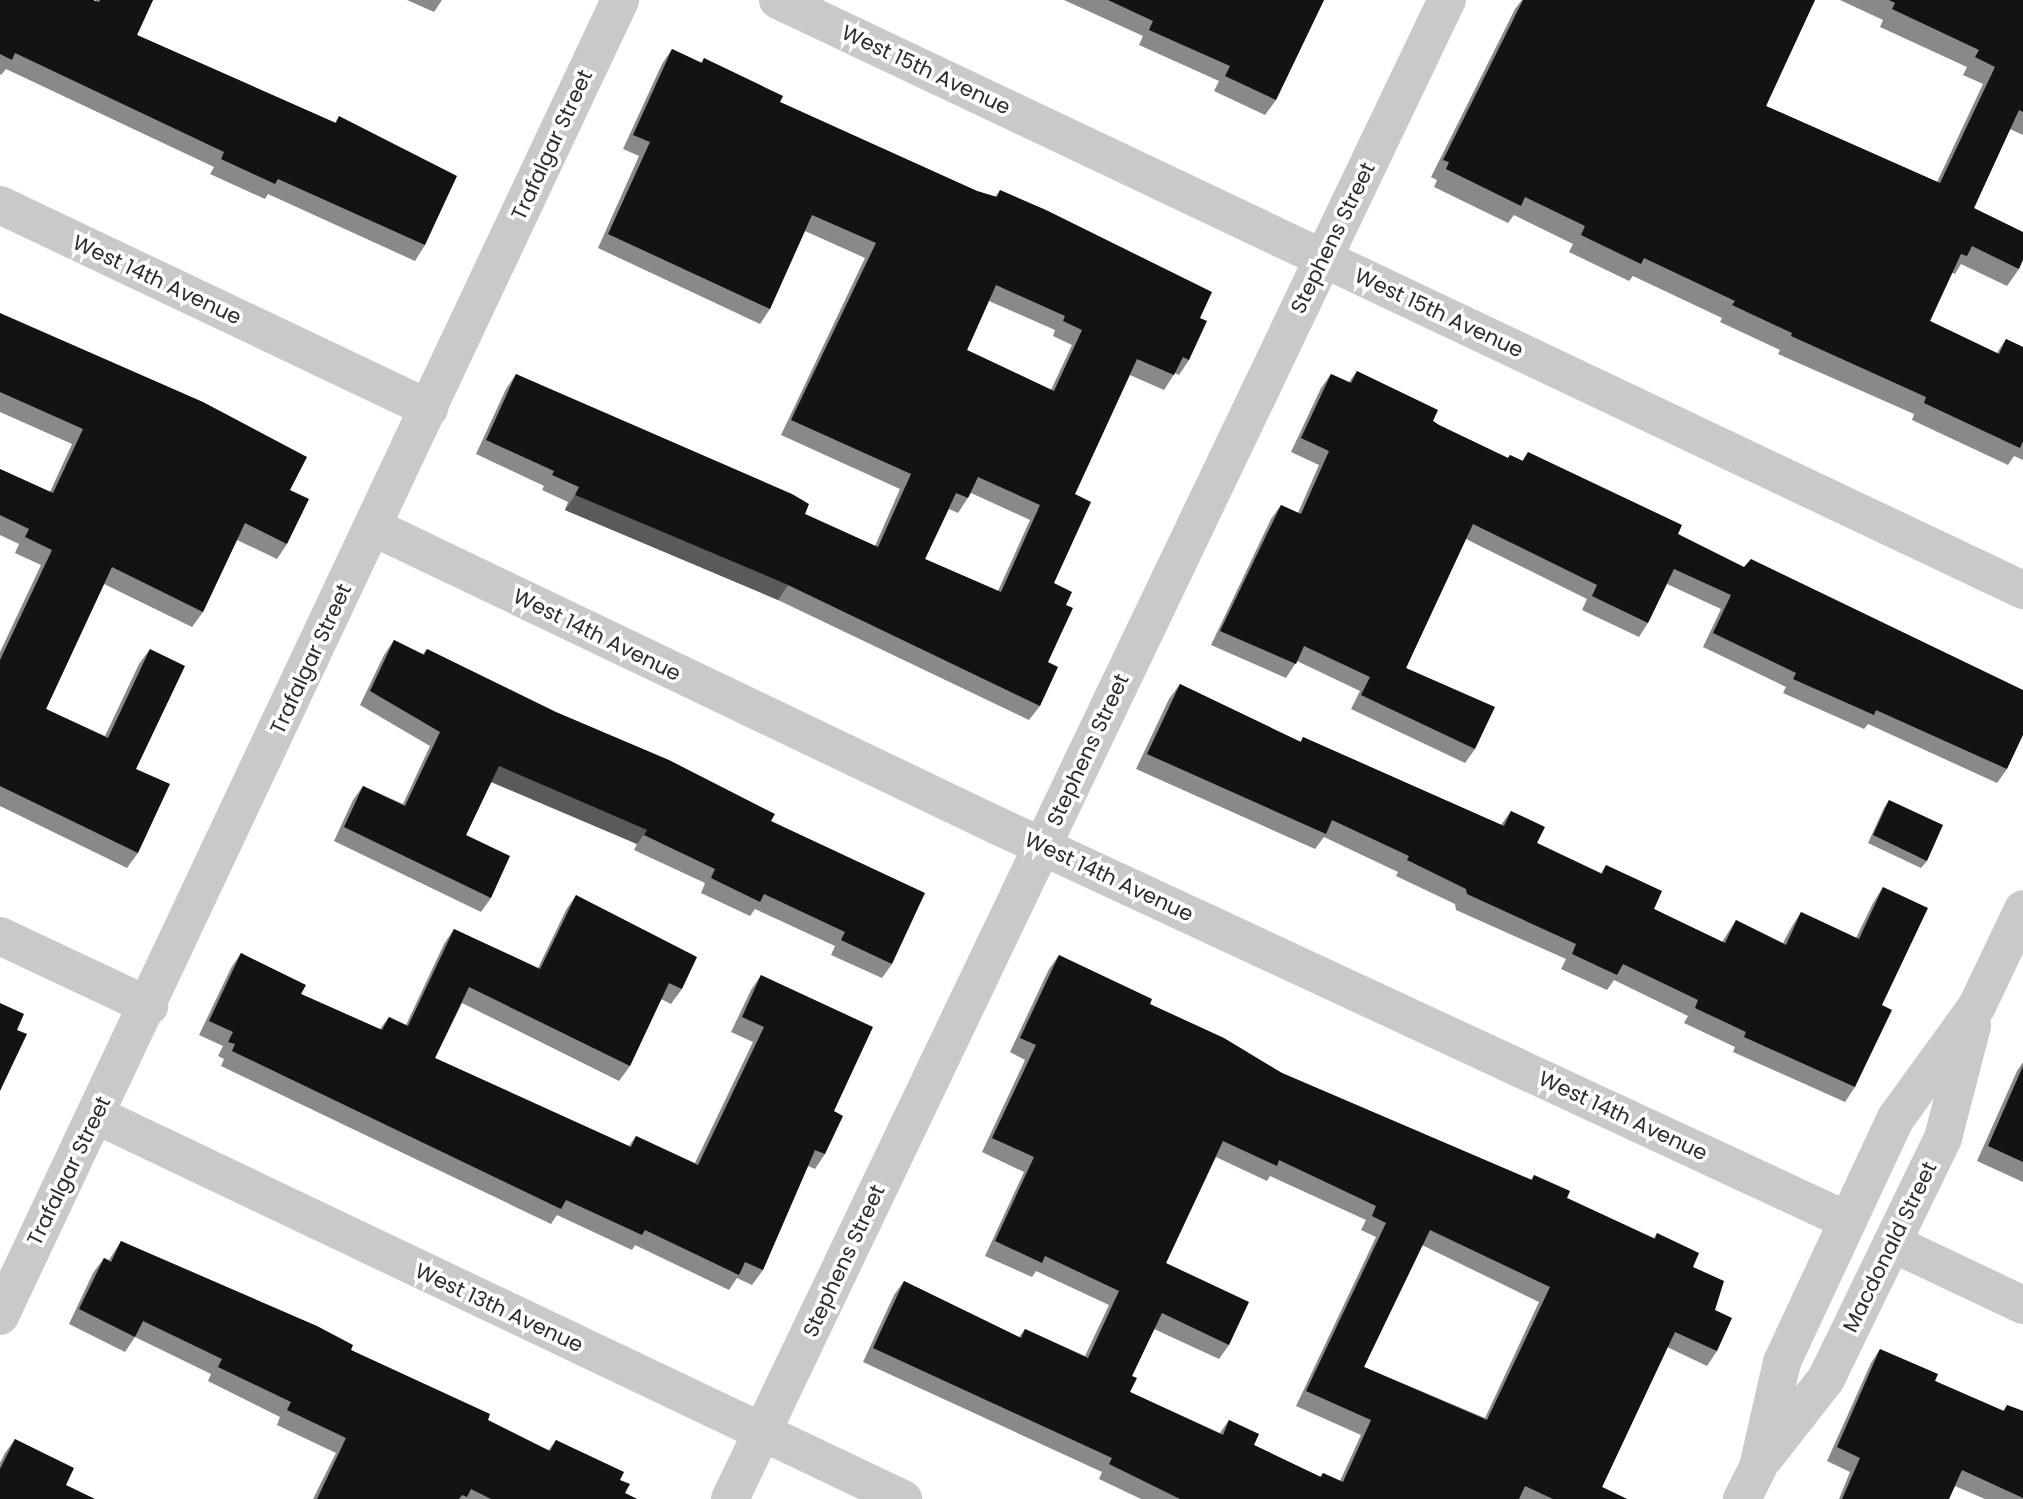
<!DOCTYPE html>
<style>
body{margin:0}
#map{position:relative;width:2023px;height:1499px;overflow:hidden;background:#fff;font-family:Poppins,sans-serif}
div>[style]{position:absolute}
.minor>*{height:38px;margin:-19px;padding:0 19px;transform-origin:19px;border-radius:19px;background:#c9c9c9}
.wall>*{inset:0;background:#898989}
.shaded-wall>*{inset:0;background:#5a5a5a}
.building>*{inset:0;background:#131313}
span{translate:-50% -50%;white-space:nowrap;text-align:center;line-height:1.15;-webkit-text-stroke:7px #fff;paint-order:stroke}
.street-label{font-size:21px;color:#2c2c2c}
</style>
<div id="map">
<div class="minor">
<div style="left:778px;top:0;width:1378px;rotate:25.36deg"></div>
<div style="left:0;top:205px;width:475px;rotate:25.4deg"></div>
<div style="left:373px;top:527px;width:693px;rotate:25.57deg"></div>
<div style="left:998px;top:826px;width:937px;rotate:24.92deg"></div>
<div style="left:0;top:936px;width:165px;rotate:25.2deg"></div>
<div style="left:96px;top:1115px;width:894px;rotate:25.45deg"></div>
<div style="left:1892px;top:1243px;width:145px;rotate:25.3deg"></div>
<div style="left:0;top:1316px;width:1455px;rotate:-64.77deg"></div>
<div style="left:1765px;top:1457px;width:99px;rotate:-52deg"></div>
<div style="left:1826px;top:1379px;width:268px;rotate:-64.1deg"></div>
<div style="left:1943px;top:1138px;width:116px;rotate:-75.5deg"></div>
<div style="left:730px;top:1499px;width:1662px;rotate:-64.44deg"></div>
<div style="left:1742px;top:1499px;width:36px;rotate:-63deg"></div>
<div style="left:1758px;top:1467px;width:108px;rotate:-77.1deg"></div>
<div style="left:1782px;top:1362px;width:269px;rotate:-65deg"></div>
<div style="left:1896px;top:1118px;width:138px;rotate:-54.1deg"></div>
<div style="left:1977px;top:1006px;width:107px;rotate:-64.6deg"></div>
</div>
<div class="wall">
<div style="clip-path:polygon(0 0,96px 1px,96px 0,153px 0,137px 35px,335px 123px,339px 116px,425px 245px,415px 261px,268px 194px,265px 199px,210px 174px,214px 167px,6px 69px,1px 75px,0 74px)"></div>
<div style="clip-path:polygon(407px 0,442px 0,434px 12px)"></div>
<div style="clip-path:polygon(1064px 0,1324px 0,1276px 100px,1265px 115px,1214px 91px,1219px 81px,1139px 45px,1143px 36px)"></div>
<div style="clip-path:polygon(1522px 0,1815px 0,1766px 106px,1937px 182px,1983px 84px,1963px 75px,1967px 67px,1880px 27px,1883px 20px,1840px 0,2023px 0,2023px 135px,2010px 129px,1974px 208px,2019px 269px,2007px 286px,1961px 264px,1955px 274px,1952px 273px,1930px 321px,1997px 353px,2006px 339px,2023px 347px,2023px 460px,2014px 456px,2008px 465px,1912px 420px,1914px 414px,1778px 354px,1780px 350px,1720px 322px,1722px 318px,1633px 276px,1629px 281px,1569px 252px,1573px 244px,1514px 215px,1508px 223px,1434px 187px,1437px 180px,1431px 177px,1515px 9px)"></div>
<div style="clip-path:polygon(evenodd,672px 49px,701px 63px,704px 58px,780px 102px,977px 191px,995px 197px,1000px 190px,1200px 318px,1189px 360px,1179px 375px,1175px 373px,1164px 390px,1130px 375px,1075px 494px,1054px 583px,1066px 605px,1048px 662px,1040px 706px,1029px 720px,778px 600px,565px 510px,568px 502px,542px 490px,544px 486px,476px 454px,506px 389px,516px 374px,805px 514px,875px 546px,900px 489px,781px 435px,865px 258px,805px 231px,770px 309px,760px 324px,598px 248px,639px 156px,623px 149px,662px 64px,672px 49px,989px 301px,1055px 330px,1053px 336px,1072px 345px,1051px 390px,967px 350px,989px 301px,672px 49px,971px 493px,1030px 520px,998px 591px,925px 559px,949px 509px,958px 513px,971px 493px)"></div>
<div style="clip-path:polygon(0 313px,290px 490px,287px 544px,277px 559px,237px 540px,203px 612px,192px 627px,104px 584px,46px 709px,105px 736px,139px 664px,150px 649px,136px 769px,138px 853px,127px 868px,0 806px,0 652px,41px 565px,15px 553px,19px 544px,0 535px,0 469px,50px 492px,72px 444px,0 412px)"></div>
<div style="clip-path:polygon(1357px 371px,1439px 425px,1508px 458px,1510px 455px,1522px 461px,1528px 452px,1678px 534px,2007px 769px,1997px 783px,1868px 724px,1864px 729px,1783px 693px,1786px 687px,1703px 647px,1721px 609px,1667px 584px,1648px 623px,1639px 637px,1582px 610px,1587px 599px,1466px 539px,1406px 668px,1475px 749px,1465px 763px,1351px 709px,1360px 691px,1297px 661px,1286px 678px,1211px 645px,1271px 519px,1281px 505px,1298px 513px,1319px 465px,1291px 452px,1321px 388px,1331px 374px,1349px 382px)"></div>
<div style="clip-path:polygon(394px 640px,423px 654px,427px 649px,771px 821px,892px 964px,882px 978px,831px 955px,835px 946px,755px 909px,750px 916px,701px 893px,705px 883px,634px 850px,637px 844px,491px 782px,466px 835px,491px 898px,481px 912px,334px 841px,353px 800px,363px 786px,403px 804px,430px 746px,360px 705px,384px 655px)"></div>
<div style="clip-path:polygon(1180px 684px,1300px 742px,1303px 737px,1501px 825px,1511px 811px,1537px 843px,1601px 873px,1606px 865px,1654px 909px,1722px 942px,1736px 920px,1783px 943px,1791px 928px,1801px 912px,1856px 938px,1873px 903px,1883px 887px,1882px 1005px,1855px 1087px,1845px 1102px,1733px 1052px,1735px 1047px,1684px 1023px,1688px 1016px,1614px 980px,1607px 990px,1561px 969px,1566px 959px,1456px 910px,1455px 904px,1396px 876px,1398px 872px,1324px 837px,1315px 849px,1136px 769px,1169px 699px)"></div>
<div style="clip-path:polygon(1889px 800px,1927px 861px,1921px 868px,1868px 843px,1884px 808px)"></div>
<div style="clip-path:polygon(576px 895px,682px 989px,671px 1004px,661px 999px,630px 1066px,619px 1081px,462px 1003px,435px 1058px,629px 1146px,636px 1136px,695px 1163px,753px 1042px,731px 1032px,751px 990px,761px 975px,834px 1111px,825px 1154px,815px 1169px,808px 1166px,763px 1270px,752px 1285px,737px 1278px,729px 1290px,635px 1245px,632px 1250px,557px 1215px,551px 1224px,221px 1066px,224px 1059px,218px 1056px,223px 1046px,199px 1035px,231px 968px,241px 953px,301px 994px,380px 1029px,389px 1017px,406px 1025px,444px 944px,454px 929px,538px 968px,566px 910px)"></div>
<div style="clip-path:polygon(evenodd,1059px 955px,1150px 1004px,1282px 1073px,1531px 1180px,1534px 1175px,1567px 1198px,1654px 1238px,1657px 1233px,1693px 1267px,1715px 1310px,1717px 1351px,1707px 1366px,1667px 1347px,1602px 1487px,1627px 1499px,1141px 1499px,1099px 1479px,1102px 1472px,863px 1362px,894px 1295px,904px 1281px,1019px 1337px,1025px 1329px,1085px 1356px,1109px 1305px,1036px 1271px,1032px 1277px,985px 1256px,1024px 1172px,982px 1152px,1025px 1060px,1010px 1052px,1049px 969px,1059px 955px,1216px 1157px,1267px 1181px,1270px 1176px,1366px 1220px,1361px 1230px,1376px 1237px,1296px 1406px,1361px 1435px,1340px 1481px,1323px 1473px,1320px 1477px,1254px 1445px,1229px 1420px,1220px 1433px,1130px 1392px,1132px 1376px,1154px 1329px,1219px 1359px,1229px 1345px,1166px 1263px,1216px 1157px,1059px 955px,1422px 1245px,1539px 1302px,1485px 1418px,1364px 1367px,1422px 1245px)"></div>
<div style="clip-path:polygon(2023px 1062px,2023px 1182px,1977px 1161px,2017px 1071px)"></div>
<div style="clip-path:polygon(121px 1241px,351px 1350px,548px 1451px,556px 1440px,620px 1480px,625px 1493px,637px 1499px,313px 1499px,336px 1453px,277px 1425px,280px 1417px,208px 1381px,211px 1374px,135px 1337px,125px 1352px,69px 1324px,93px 1273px,104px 1258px,109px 1260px)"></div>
<div style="clip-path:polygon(1880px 1349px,1935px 1381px,2003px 1411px,2007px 1405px,2023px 1411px,2023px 1499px,1985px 1499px,1955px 1486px,1949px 1499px,1839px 1499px,1850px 1472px,1827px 1461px,1871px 1363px)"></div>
<div style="clip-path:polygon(15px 1439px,66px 1485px,0 1499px,0 1463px,5px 1453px)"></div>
</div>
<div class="shaded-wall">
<div style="clip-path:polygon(575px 495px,788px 585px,778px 600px,565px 510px)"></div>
<div style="clip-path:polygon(499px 766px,647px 830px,637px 844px,489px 781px)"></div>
</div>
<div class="building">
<div style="clip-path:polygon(0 0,93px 0,99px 2px,100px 0,153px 0,137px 35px,336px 123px,339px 116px,457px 176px,425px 245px,278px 179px,275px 184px,221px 159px,224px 152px,15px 53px,12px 60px,0 54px)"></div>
<div style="clip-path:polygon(1108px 0,1324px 0,1276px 100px,1225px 76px,1230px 66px,1149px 30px,1153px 21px)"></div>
<div style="clip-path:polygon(1523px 0,1815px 0,1766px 106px,1940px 183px,1995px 67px,1975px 57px,1979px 50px,1892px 9px,1895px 3px,1889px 0,2023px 0,2023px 112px,2019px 110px,1974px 208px,2023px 232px,2023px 260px,2019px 269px,1972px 246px,1967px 256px,1961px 254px,1930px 321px,1999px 354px,2006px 339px,2023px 347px,2023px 441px,2020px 448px,1924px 403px,1926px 397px,1791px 336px,1792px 333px,1732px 305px,1735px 301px,1644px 258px,1641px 264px,1581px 235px,1585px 226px,1525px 197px,1521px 206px,1446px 169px,1449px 162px,1443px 160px)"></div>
<div style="clip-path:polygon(evenodd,672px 49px,702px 63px,704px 58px,783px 96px,780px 102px,977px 191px,997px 197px,1000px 190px,1046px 210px,1212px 292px,1200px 318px,1207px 321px,1189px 360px,1183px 357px,1174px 375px,1137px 359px,1075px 494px,1091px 502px,1054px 583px,1072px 592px,1066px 605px,1073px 608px,1048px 662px,1058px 667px,1040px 706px,788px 585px,575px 495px,579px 487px,552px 475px,554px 471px,486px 440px,516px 374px,792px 494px,809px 504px,805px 514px,878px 547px,911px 474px,791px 420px,876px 243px,812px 215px,770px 309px,608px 234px,650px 142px,633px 135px,672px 49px,996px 285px,1065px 316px,1063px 321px,1082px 330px,1054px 391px,967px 350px,996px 285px,672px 49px,978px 477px,1040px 505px,1001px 592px,925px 559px,956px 493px,968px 498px,978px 477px)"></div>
<div style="clip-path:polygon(0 313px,203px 402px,307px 457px,290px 490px,309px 499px,287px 544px,245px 523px,203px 612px,112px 567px,46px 709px,108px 738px,150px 649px,185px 666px,136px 769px,170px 784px,138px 853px,0 786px,0 660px,52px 550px,25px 537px,29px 529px,0 515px,0 469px,53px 493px,83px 429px,0 392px)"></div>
<div style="clip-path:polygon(1357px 371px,1438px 410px,1433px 421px,1439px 425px,1508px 458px,1510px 455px,1523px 461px,1528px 452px,1682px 525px,1678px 534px,1744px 567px,1751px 559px,2023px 690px,2023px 735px,2007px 769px,1876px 710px,1874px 715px,1793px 679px,1796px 673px,1713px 633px,1731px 595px,1674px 569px,1648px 623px,1592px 596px,1597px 585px,1473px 524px,1406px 668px,1495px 707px,1475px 749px,1361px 695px,1370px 677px,1304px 646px,1296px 664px,1220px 631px,1281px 505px,1301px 514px,1329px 451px,1301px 438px,1331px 374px,1351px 383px)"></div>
<div style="clip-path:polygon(394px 640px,424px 655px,427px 649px,556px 712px,669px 760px,775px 814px,771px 821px,925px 893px,892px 964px,841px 940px,845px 932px,764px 894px,760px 902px,711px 878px,715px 869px,644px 835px,647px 830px,499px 766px,466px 835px,510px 856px,491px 898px,344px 827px,363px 786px,405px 806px,440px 732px,370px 691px)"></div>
<div style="clip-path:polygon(1180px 684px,1301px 742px,1303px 737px,1504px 826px,1511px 811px,1545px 827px,1537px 843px,1602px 874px,1606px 865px,1662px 891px,1654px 909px,1725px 943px,1736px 920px,1786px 945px,1801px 912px,1859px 939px,1883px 887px,1928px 908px,1882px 1005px,1892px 1010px,1855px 1087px,1744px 1037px,1746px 1032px,1695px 1008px,1698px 1000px,1623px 964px,1617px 975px,1572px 954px,1576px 944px,1467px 894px,1466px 889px,1407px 860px,1409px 856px,1332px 820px,1326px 834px,1147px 754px)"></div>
<div style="clip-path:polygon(1889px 800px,1943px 825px,1927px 861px,1873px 835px)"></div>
<div style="clip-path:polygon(576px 895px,697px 957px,682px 989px,669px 983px,630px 1066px,469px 987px,435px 1058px,631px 1147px,636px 1136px,698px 1165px,764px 1027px,742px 1017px,761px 975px,873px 1027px,834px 1111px,843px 1116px,825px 1154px,815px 1150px,763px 1270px,745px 1262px,739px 1275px,645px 1230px,642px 1235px,566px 1200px,561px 1209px,232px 1051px,235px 1044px,228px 1042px,233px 1032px,209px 1021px,241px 953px,306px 985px,301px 994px,382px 1030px,389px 1017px,408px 1026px,454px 929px,540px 969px)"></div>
<div style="clip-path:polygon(evenodd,1059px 955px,1152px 999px,1150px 1004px,1224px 1038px,1282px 1073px,1532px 1180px,1534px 1175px,1570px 1191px,1567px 1198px,1655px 1239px,1657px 1233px,1699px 1253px,1693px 1267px,1724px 1281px,1715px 1310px,1732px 1318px,1717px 1351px,1675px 1332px,1602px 1487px,1627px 1499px,1553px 1499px,1525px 1486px,1519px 1499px,1180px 1499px,1109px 1464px,1112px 1458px,873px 1348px,904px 1281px,1021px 1338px,1025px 1329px,1088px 1358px,1119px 1291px,1045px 1256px,1042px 1263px,995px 1241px,1034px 1157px,992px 1138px,1036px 1045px,1020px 1038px,1059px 955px,1223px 1141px,1277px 1166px,1279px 1160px,1376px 1206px,1372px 1216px,1386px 1223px,1306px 1391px,1371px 1420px,1343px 1482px,1323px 1473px,1321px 1477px,1254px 1445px,1259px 1434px,1229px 1420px,1223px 1435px,1130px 1392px,1137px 1378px,1132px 1376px,1162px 1313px,1229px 1345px,1249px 1302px,1166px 1263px,1223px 1141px,1059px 955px,1430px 1230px,1550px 1287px,1487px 1420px,1364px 1367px,1430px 1230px)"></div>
<div style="clip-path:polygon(0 1003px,24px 1014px,17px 1030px,27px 1034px,0 1091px)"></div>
<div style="clip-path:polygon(2023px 1066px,2023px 1162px,1988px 1146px)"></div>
<div style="clip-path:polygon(121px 1241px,317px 1326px,353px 1345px,351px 1350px,490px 1414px,488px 1420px,550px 1451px,556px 1440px,624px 1472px,620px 1480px,630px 1484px,625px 1493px,637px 1499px,491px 1499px,471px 1489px,467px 1497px,462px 1495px,459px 1499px,317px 1499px,346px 1438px,287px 1410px,291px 1402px,218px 1367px,222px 1359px,143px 1321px,135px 1337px,79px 1309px,104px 1258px,111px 1262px)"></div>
<div style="clip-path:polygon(1880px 1349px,1938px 1374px,1935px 1381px,2004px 1411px,2007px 1405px,2023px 1411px,2023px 1498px,1962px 1470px,1949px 1499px,1842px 1499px,1860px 1458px,1837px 1447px)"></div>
<div style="clip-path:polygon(15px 1439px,74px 1468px,66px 1485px,95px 1499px,0 1499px,0 1469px)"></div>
</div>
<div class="street-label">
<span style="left:926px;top:70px;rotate:25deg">West 15th Avenue</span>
<span style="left:552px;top:145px;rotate:-65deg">Trafalgar Street</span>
<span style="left:1333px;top:238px;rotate:-64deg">Stephens Street</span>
<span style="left:157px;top:280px;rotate:25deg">West 14th Avenue</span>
<span style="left:1439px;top:313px;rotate:25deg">West 15th Avenue</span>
<span style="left:597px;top:635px;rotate:26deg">West 14th Avenue</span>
<span style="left:311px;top:659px;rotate:-65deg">Trafalgar Street</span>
<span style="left:1088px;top:750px;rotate:-65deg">Stephens Street</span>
<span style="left:1109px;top:877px;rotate:25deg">West 14th Avenue</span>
<span style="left:1623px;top:1116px;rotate:25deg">West 14th Avenue</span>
<span style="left:69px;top:1171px;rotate:-64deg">Trafalgar Street</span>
<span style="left:1890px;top:1247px;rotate:-64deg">Macdonald Street</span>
<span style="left:844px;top:1261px;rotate:-65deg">Stephens Street</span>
<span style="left:499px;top:1308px;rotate:25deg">West 13th Avenue</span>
</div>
</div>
